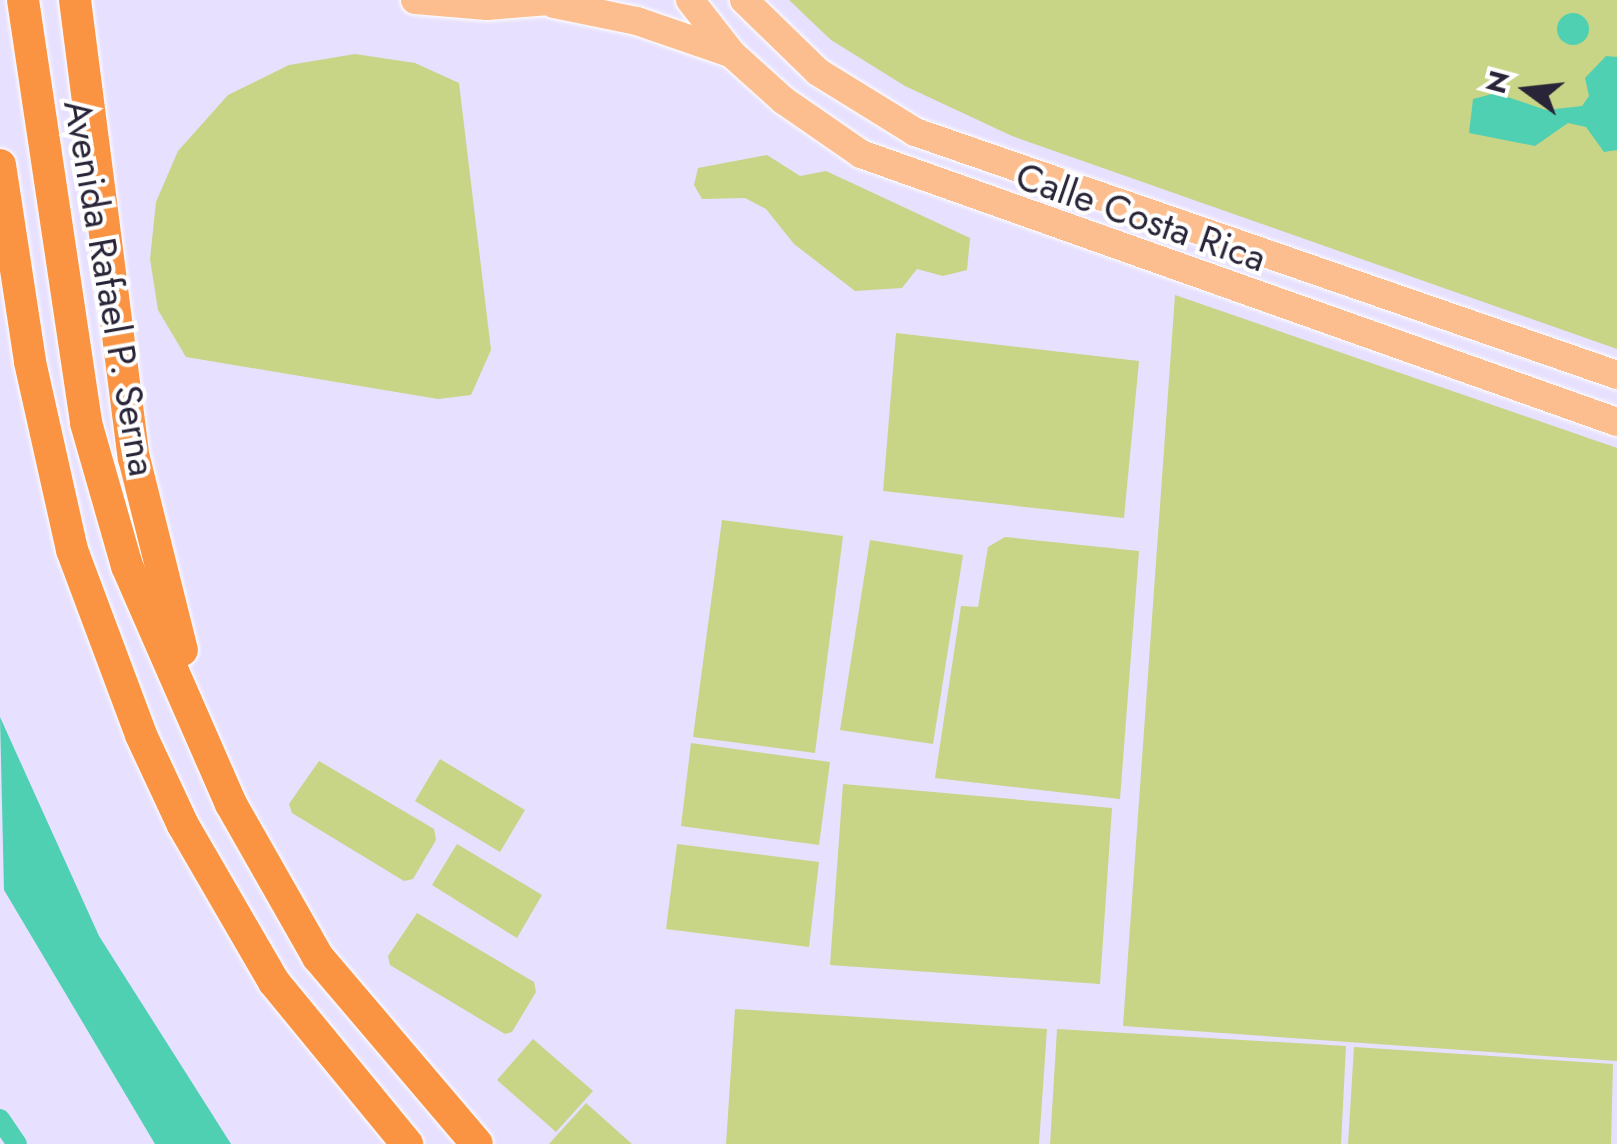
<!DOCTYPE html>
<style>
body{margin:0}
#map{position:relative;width:1617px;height:1144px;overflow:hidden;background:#e7e0ff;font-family:Jost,sans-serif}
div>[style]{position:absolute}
.green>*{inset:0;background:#c8d486}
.water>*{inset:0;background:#4fd0b3}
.round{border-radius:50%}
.canal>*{height:20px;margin:-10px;padding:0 10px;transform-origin:10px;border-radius:10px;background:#4fd0b3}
.roads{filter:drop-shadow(0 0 2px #fff) drop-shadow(0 0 2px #fff)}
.major>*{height:28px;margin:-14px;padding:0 14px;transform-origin:14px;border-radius:14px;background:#fcbe8e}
.highway>*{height:32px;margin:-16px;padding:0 16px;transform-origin:16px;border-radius:16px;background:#fa9342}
span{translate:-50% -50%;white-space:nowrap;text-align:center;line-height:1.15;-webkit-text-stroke:8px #fff;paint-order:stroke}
.street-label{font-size:38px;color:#292437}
.north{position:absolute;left:1477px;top:40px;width:100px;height:100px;-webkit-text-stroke:8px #fff;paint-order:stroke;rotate:285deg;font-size:28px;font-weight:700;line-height:40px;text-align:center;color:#292437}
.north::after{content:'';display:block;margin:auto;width:35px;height:45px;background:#292437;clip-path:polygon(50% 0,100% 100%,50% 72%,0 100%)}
</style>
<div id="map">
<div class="green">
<div style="clip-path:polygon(789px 0,1617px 0,1617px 349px,1012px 136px,905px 86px,831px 40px)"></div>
<div style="clip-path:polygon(355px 54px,415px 63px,459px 83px,491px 350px,471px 395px,438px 399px,186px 357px,158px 310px,150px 259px,156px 202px,178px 151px,228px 95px,289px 65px)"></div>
<div style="clip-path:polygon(767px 155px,800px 176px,826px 171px,970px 238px,967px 270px,943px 276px,917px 269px,902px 288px,855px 291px,794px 244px,766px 209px,745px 198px,702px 199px,694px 185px,698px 168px)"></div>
<div style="clip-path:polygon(1175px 295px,1617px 448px,1617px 1061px,1123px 1026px)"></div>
<div style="clip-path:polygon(896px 333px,1139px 361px,1124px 518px,883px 491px)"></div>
<div style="clip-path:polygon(722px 520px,843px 536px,815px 753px,693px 737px)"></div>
<div style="clip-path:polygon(1005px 537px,1139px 551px,1120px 799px,935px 778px,961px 606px,978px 607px,988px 547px)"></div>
<div style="clip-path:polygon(870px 540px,963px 555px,933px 744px,840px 730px)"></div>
<div style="clip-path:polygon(691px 743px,830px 762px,819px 845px,681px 826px)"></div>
<div style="clip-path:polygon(440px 759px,525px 810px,500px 852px,415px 801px)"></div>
<div style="clip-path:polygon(319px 761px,434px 829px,436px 840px,413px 879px,404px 881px,292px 813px,289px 804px)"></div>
<div style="clip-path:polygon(843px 784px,1112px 808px,1100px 984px,830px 965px)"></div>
<div style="clip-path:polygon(457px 844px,542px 895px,517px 938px,432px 885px)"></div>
<div style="clip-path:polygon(677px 844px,819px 862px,809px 947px,666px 929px)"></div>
<div style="clip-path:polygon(417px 913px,534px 982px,536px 992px,512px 1032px,505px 1034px,390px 965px,388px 956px)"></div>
<div style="clip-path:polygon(735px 1009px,1047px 1029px,1039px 1144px,726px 1144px)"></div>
<div style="clip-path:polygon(1057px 1029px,1346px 1046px,1341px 1144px,1050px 1144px)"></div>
<div style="clip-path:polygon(533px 1039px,593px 1091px,556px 1132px,497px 1080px)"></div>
<div style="clip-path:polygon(1354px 1047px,1613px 1064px,1611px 1144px,1348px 1144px)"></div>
<div style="clip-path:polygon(586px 1103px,632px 1144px,549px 1144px)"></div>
</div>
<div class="water">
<div class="round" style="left:1557px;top:13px;width:32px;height:32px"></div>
<div style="clip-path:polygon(1606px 56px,1617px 57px,1617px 150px,1604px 152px,1586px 127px,1568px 123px,1535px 146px,1469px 133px,1473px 99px,1496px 93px,1546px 110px,1582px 106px,1589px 96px,1585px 78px)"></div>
<div style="clip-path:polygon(0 717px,99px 936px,231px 1144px,155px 1144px,4px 890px)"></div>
</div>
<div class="canal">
<div style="left:0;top:1119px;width:30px;rotate:56deg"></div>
</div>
<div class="roads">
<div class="major">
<div style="left:415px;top:0;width:72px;rotate:4.8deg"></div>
<div style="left:487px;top:6px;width:74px;rotate:-4.6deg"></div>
<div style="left:690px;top:0;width:68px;rotate:52.1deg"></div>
<div style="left:732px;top:54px;width:69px;rotate:42deg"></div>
<div style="left:783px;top:100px;width:95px;rotate:34.7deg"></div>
<div style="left:861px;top:154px;width:802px;rotate:19.52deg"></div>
<div style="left:744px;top:0;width:103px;rotate:44.2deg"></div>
<div style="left:818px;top:72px;width:114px;rotate:31.7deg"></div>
<div style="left:915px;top:132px;width:743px;rotate:19.09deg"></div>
<div style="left:554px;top:4px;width:85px;rotate:11.6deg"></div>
<div style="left:637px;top:21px;width:98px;rotate:19deg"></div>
</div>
<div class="highway">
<div style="left:23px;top:0;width:428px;rotate:81.5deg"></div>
<div style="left:86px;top:423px;width:149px;rotate:74deg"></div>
<div style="left:127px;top:566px;width:260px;rotate:66.4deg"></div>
<div style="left:231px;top:804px;width:176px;rotate:60.4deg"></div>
<div style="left:318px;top:957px;width:245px;rotate:49.6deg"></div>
<div style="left:75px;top:0;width:462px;rotate:82.7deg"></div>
<div style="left:134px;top:458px;width:198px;rotate:76deg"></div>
<div style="left:0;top:165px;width:199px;rotate:81.3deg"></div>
<div style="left:30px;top:362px;width:193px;rotate:77.4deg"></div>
<div style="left:72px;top:550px;width:197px;rotate:69.5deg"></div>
<div style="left:141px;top:735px;width:99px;rotate:65deg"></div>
<div style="left:183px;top:825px;width:181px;rotate:59.9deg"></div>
<div style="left:274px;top:982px;width:210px;rotate:50.6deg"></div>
</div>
</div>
<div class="street-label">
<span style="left:1141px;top:217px;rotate:19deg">Calle Costa Rica</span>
<span style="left:110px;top:288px;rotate:80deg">Avenida Rafael P. Serna</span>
</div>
<div class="north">N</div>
</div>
